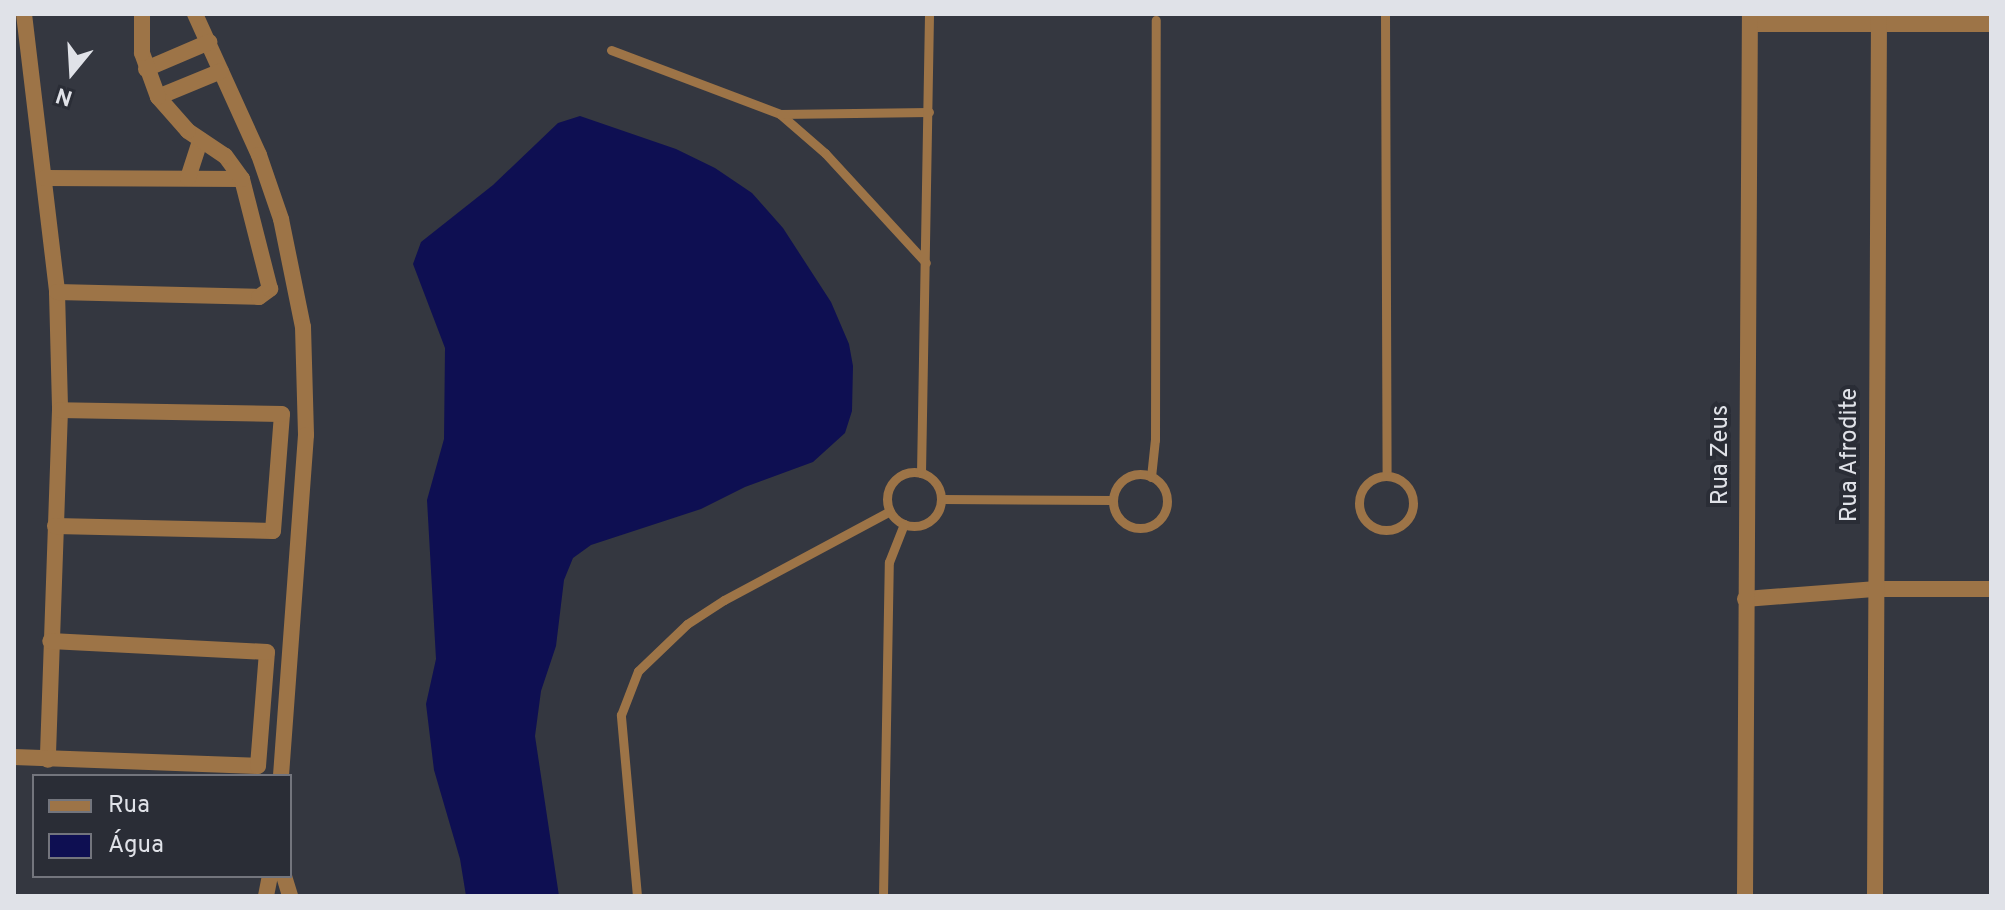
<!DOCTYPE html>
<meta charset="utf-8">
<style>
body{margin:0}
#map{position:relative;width:2005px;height:910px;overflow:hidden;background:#343740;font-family:Overpass,sans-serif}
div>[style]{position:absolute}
.water>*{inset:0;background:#0e0f52}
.service>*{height:9px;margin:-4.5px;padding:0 4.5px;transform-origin:4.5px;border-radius:4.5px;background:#9d7447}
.service>.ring{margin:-4.5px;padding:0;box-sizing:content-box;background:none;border:9px solid #9d7447;border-radius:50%}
.minor>*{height:16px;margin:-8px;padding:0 8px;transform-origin:8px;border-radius:8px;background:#9d7447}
span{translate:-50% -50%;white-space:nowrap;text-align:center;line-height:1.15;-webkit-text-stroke:8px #2a2d36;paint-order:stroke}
.street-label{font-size:24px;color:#e0e2e8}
.frame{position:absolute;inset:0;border:16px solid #e0e2e8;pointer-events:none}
.legend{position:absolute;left:32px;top:774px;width:260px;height:104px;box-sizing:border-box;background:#2a2d36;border:2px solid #73757d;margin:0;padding:10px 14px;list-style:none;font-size:24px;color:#e0e2e8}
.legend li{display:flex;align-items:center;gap:16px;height:40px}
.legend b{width:40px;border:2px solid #73757d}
.north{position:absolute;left:32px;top:32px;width:80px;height:80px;-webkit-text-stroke:6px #2a2d36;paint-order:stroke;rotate:198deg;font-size:22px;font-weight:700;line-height:32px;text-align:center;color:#e0e2e8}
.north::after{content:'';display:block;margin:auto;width:28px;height:36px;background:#e0e2e8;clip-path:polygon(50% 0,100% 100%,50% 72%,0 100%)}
</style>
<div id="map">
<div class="water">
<div style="clip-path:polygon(580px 116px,676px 149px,715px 168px,752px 193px,783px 228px,831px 302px,849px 344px,853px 366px,852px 411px,845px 433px,813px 462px,745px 487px,701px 509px,591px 545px,573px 558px,564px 580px,556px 646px,541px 691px,535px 736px,559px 896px,466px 896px,460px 859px,434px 770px,426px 704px,436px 659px,427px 500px,444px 439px,445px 348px,413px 264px,421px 242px,493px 185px,558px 123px)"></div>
</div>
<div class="service">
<div style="left:1385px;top:14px;width:462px;rotate:89.8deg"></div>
<div style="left:611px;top:50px;width:181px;rotate:20.7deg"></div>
<div style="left:780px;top:114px;width:60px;rotate:40.9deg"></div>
<div style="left:825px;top:153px;width:149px;rotate:47.4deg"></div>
<div style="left:780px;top:114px;width:149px;rotate:-0.8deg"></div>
<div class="ring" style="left:887px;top:472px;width:45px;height:45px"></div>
<div style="left:921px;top:473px;width:459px;rotate:-89deg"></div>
<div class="ring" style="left:1113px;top:474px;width:45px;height:45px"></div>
<div class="ring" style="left:1359px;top:476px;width:45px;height:45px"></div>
<div style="left:1151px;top:477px;width:37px;rotate:-84deg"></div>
<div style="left:1155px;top:440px;width:420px;rotate:-89.9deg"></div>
<div style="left:941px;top:499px;width:172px;rotate:0.3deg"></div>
<div style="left:637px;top:896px;width:182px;rotate:-95.1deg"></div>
<div style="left:621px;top:715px;width:47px;rotate:-68.9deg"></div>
<div style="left:638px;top:671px;width:68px;rotate:-43.8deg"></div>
<div style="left:687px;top:624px;width:44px;rotate:-33deg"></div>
<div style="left:724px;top:600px;width:188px;rotate:-28.2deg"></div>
<div style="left:883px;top:896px;width:334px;rotate:-89deg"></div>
<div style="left:889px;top:562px;width:41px;rotate:-68.5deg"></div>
</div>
<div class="minor">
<div style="left:24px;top:14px;width:280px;rotate:83.2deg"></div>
<div style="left:57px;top:292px;width:118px;rotate:88.5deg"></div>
<div style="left:60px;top:410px;width:350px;rotate:92deg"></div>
<div style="left:195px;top:14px;width:155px;rotate:65.6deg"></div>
<div style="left:259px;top:155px;width:68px;rotate:71deg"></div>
<div style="left:281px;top:219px;width:110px;rotate:78.5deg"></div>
<div style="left:303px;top:327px;width:108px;rotate:88.4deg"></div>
<div style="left:306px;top:435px;width:342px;rotate:94.2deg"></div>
<div style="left:1750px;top:24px;width:241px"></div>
<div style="left:146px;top:69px;width:69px;rotate:-23.2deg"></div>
<div style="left:158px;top:97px;width:68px;rotate:-22.4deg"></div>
<div style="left:45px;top:178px;width:197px;rotate:0.3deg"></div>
<div style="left:188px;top:178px;width:40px;rotate:-72deg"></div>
<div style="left:57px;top:292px;width:202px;rotate:1.4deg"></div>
<div style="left:259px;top:297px;width:14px;rotate:-36deg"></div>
<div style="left:270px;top:289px;width:114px;rotate:-104.3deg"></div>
<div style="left:242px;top:179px;width:29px;rotate:-126deg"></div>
<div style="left:225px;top:156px;width:45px;rotate:-146deg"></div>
<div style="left:188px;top:131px;width:45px;rotate:-131.4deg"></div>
<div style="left:158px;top:97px;width:47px;rotate:-110deg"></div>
<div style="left:142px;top:53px;width:39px;rotate:-90deg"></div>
<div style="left:55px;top:526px;width:218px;rotate:1.3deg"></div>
<div style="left:273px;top:531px;width:117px;rotate:-85.6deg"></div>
<div style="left:282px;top:414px;width:222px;rotate:-179deg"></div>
<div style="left:1745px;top:599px;width:129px;rotate:-4.4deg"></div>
<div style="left:1874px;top:589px;width:117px"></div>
<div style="left:14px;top:757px;width:244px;rotate:2.1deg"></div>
<div style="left:258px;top:766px;width:114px;rotate:-85.5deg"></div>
<div style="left:267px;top:652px;width:217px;rotate:-177.1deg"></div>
<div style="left:284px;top:876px;width:21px;rotate:73deg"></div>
<div style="left:266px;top:896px;width:20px;rotate:-79deg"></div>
<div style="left:1745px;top:896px;width:882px;rotate:-89.68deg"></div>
<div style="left:1875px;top:896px;width:882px;rotate:-89.74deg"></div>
</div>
<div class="street-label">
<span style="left:1722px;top:455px;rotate:-90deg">Rua Zeus</span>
<span style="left:1851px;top:455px;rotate:-90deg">Rua Afrodite</span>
</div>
<div class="frame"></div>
<ul class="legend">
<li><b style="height:10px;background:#9d7447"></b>Rua</li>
<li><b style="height:22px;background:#0e0f52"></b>Água</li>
</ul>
<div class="north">N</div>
</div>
